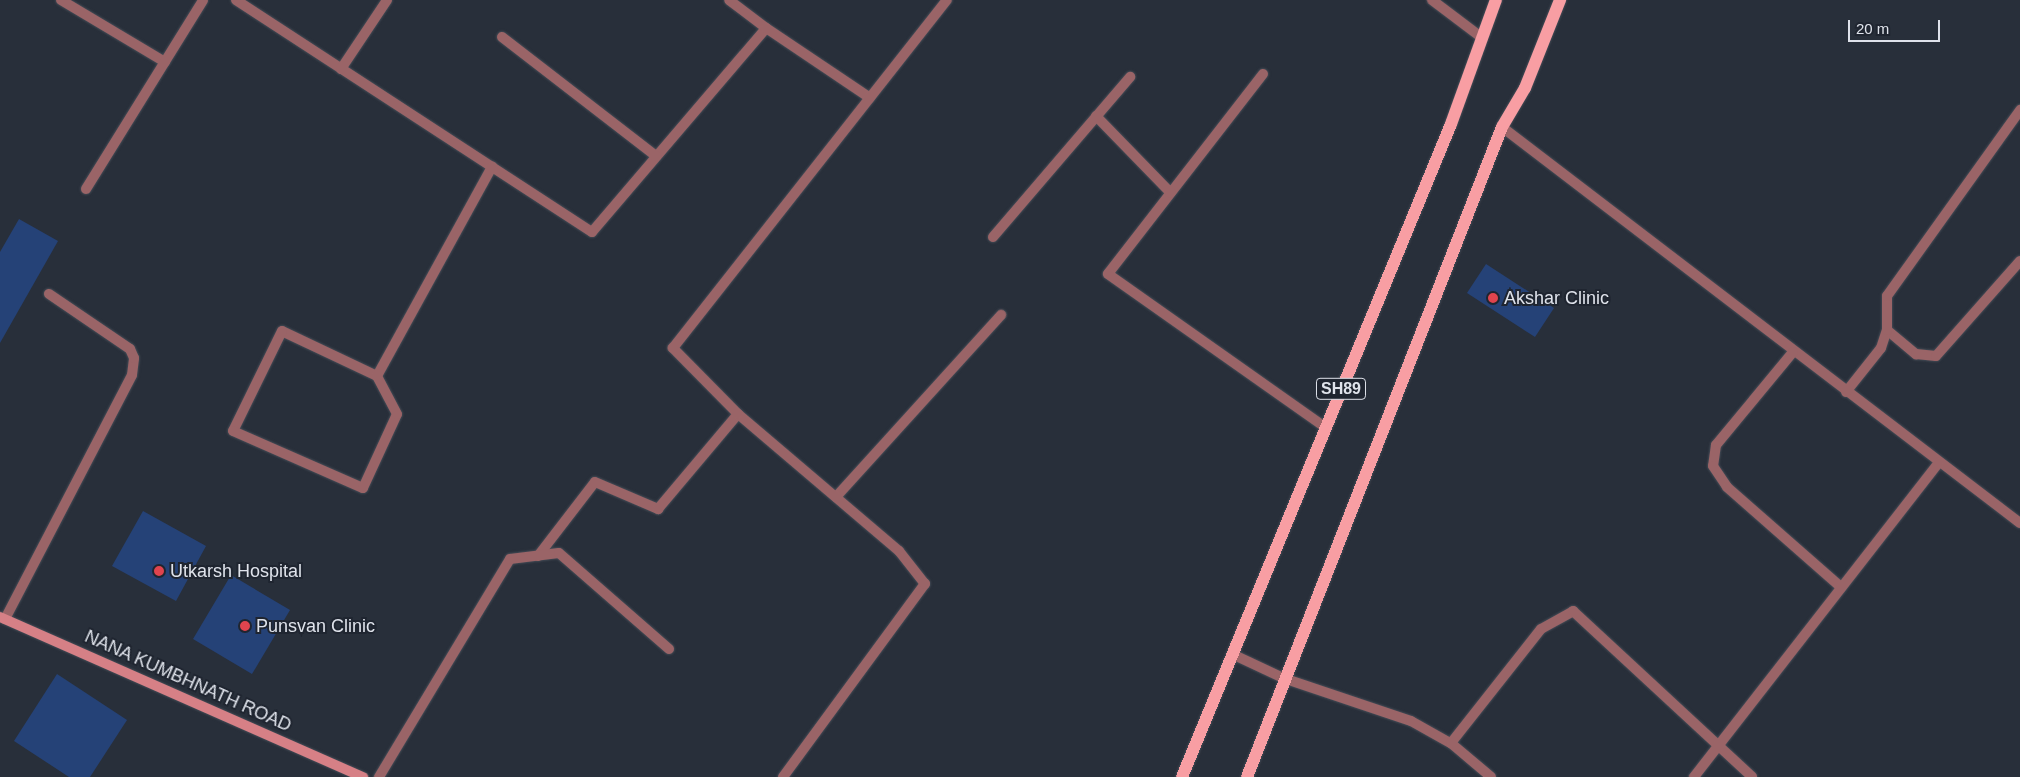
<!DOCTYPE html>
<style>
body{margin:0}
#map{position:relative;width:2020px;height:777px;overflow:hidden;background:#282f3a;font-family:Arial,sans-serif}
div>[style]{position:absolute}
.building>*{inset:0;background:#254277}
.roads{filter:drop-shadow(0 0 1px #454c56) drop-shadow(0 0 1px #454c56)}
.street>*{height:10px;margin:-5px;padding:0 5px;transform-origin:5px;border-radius:5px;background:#9a6467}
.secondary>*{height:10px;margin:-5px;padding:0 5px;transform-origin:5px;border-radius:5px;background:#d68086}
.primary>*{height:12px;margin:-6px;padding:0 6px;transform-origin:6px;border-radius:6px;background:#f89ea3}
.dots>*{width:14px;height:14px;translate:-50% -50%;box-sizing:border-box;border:2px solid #1f2530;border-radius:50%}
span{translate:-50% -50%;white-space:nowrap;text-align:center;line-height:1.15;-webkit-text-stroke:4px #1f2530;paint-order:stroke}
.shield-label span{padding:1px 4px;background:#1f2530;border:1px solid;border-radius:4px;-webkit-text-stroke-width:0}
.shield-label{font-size:16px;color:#dfe3eb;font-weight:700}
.poi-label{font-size:18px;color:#dfe3eb}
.left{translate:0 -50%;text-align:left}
.street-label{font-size:18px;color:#dfe3eb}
.scale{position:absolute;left:1848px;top:20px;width:92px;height:22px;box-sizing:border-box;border:2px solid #dfe3eb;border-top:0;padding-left:6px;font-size:15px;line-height:18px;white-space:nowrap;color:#dfe3eb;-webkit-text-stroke:4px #1f2530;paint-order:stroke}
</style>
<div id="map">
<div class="building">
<div style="clip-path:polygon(19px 219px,58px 241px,0 343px,0 252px)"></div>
<div style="clip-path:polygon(1486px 264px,1554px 308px,1535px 337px,1467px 293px)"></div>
<div style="clip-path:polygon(143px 511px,206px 546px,176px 601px,112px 566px)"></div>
<div style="clip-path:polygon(231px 575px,290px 610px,252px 674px,193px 639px)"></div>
<div style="clip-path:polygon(57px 674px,127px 720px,90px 777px,69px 777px,14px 741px)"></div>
</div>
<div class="roads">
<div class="street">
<div style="left:61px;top:0;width:121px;rotate:30.8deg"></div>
<div style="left:236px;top:0;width:425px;rotate:33.1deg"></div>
<div style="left:592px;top:232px;width:268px;rotate:-49.5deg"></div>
<div style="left:766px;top:28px;width:46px;rotate:-142.9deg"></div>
<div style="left:1432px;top:0;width:61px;rotate:37.1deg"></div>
<div style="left:766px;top:28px;width:125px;rotate:33.9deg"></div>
<div style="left:502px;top:37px;width:195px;rotate:37.7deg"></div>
<div style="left:341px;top:69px;width:83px;rotate:-56.3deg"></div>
<div style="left:1263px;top:74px;width:253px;rotate:127.8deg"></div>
<div style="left:1108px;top:274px;width:266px;rotate:35.2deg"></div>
<div style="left:1096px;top:116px;width:107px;rotate:45.8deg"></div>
<div style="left:1502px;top:127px;width:652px;rotate:37.4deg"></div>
<div style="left:86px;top:189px;width:222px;rotate:-58.2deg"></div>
<div style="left:993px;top:237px;width:211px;rotate:-49.4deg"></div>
<div style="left:1887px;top:330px;width:38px;rotate:40deg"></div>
<div style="left:1916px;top:354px;width:20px;rotate:6deg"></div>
<div style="left:1936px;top:356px;width:127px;rotate:-48.5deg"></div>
<div style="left:1793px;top:352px;width:121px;rotate:129.6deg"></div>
<div style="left:1716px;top:445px;width:21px;rotate:98deg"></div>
<div style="left:1713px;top:466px;width:25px;rotate:56deg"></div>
<div style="left:1727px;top:487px;width:152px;rotate:41.3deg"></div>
<div style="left:377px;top:376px;width:105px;rotate:-154.7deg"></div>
<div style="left:282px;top:331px;width:111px;rotate:116.1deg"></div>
<div style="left:233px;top:431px;width:142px;rotate:23.7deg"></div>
<div style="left:363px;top:488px;width:81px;rotate:-65.3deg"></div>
<div style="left:397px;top:414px;width:43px;rotate:-117.8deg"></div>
<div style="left:377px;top:376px;width:239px;rotate:-61.2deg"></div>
<div style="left:1846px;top:392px;width:56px;rotate:-51.5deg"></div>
<div style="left:1881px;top:348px;width:19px;rotate:-72deg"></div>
<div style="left:1887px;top:330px;width:34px;rotate:-90deg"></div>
<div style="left:1887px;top:296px;width:229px;rotate:-54.4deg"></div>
<div style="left:836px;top:497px;width:246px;rotate:-47.8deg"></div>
<div style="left:538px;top:556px;width:93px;rotate:-52.4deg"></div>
<div style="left:595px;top:482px;width:69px;rotate:23.2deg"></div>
<div style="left:658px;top:509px;width:124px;rotate:-49.9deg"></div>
<div style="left:5px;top:619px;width:275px;rotate:-62.5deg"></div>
<div style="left:132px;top:375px;width:17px;rotate:-83deg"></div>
<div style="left:134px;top:358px;width:10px;rotate:-114deg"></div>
<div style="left:130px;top:349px;width:98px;rotate:-145.8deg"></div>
<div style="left:1232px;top:654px;width:56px;rotate:25.2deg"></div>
<div style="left:1283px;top:678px;width:135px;rotate:18.6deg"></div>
<div style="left:1411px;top:721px;width:47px;rotate:29.3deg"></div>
<div style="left:1452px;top:744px;width:51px;rotate:40.2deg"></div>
<div style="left:1451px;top:743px;width:145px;rotate:-51.7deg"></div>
<div style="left:1541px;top:629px;width:37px;rotate:-29deg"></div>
<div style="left:1573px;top:611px;width:244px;rotate:42.8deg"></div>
<div style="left:379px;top:777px;width:254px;rotate:-59deg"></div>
<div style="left:510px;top:559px;width:49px;rotate:-7deg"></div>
<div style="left:559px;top:553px;width:146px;rotate:41.1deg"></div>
<div style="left:783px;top:777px;width:240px;rotate:-53.7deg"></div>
<div style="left:925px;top:584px;width:42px;rotate:-128.2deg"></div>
<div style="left:899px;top:551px;width:211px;rotate:-139.6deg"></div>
<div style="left:738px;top:414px;width:93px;rotate:-134.6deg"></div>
<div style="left:673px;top:348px;width:443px;rotate:-51.8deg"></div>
<div style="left:1694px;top:777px;width:399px;rotate:-52.1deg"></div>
</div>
<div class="secondary">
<div style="left:0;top:617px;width:397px;rotate:23.8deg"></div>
</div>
<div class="primary">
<div style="left:1182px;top:777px;width:706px;rotate:-67.61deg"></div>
<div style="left:1451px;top:124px;width:132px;rotate:-70.1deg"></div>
<div style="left:1247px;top:777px;width:698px;rotate:-68.58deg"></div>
<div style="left:1502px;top:127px;width:45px;rotate:-59.5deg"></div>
<div style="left:1525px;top:88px;width:95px;rotate:-68.3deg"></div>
</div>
</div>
<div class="dots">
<div style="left:1493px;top:298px;background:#e0444e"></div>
<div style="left:159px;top:571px;background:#e0444e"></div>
<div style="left:245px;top:626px;background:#e0444e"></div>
</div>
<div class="shield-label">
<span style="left:1341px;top:389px">SH89</span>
</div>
<div class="poi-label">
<span class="left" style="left:1504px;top:298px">Akshar Clinic</span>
<span class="left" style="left:170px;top:571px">Utkarsh Hospital</span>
<span class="left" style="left:256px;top:626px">Punsvan Clinic</span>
</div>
<div class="street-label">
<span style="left:188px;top:681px;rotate:24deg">NANA KUMBHNATH ROAD</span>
</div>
<div class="scale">20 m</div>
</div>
